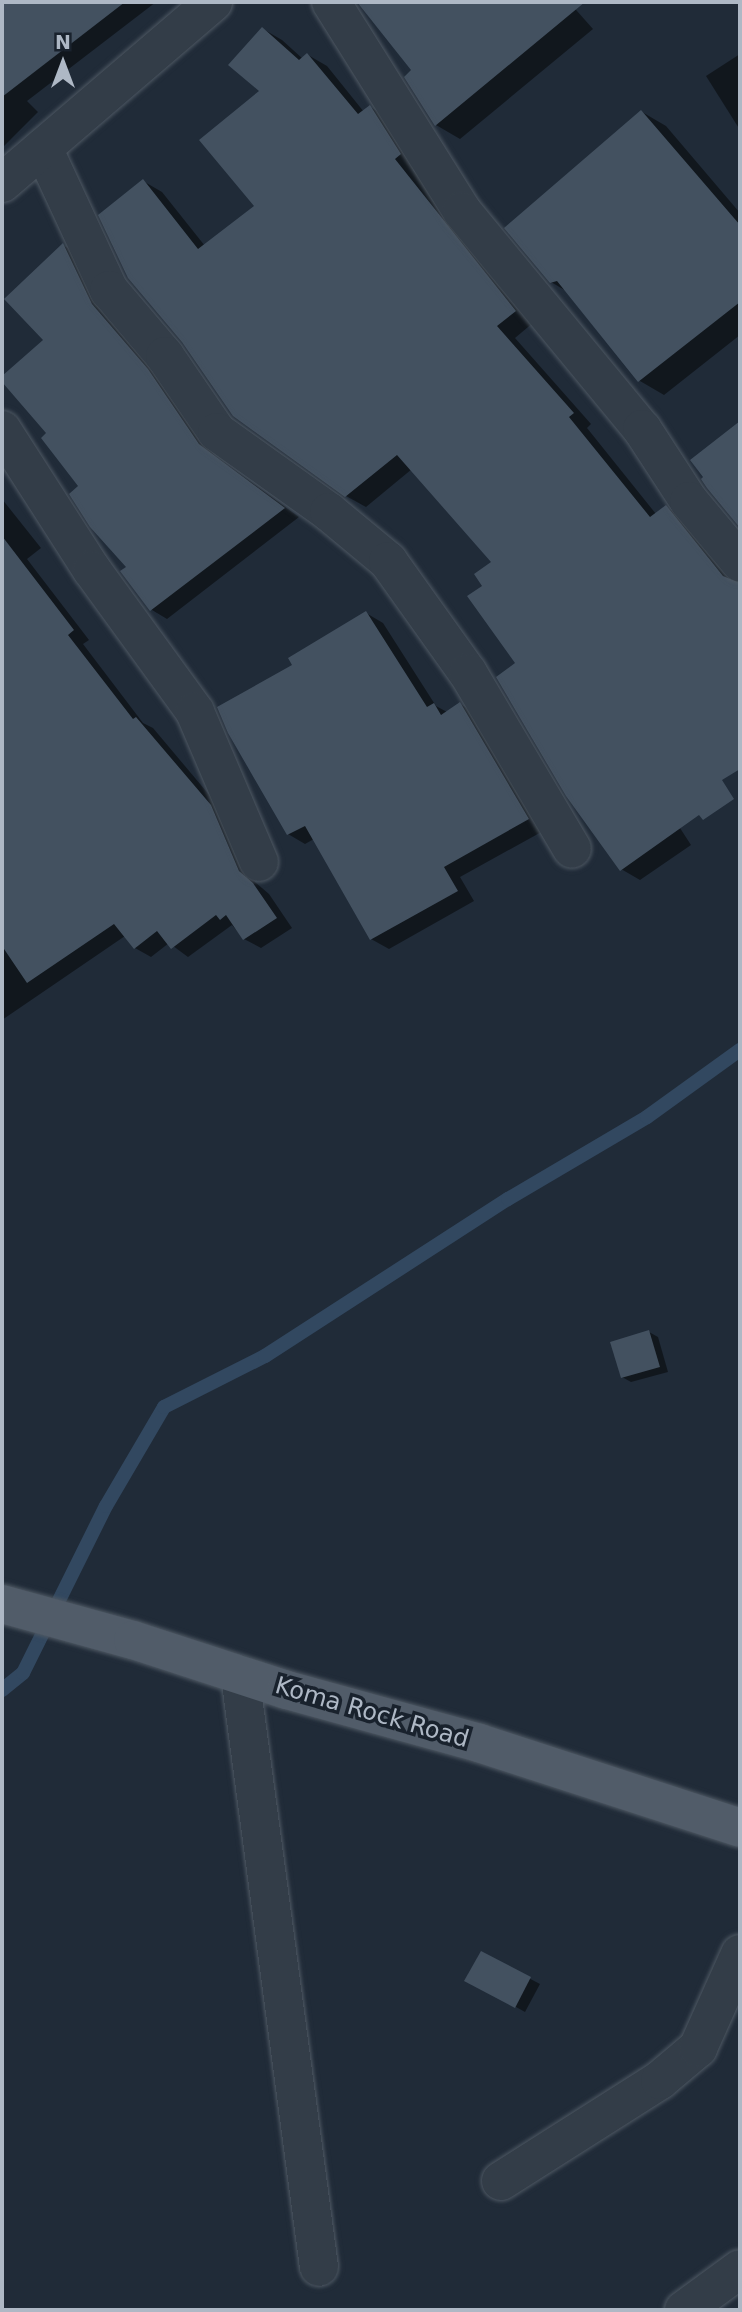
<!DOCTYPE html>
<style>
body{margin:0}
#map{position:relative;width:742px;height:2312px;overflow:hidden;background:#202b38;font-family:"DejaVu Sans",sans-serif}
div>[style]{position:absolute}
.shadow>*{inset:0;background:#0007}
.stream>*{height:14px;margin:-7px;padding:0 7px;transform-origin:7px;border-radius:7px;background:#324860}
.building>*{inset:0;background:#435160}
.roads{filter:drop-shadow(0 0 2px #4e5863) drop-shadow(0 0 2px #4e5863)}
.minor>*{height:38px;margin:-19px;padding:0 19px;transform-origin:19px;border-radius:19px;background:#333d48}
.major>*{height:38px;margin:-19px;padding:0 19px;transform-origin:19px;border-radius:19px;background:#515c69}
span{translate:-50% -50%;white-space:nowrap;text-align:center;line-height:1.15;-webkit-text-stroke:7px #19222d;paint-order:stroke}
.street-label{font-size:24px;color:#aeb8c5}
.frame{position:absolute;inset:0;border:4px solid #aeb8c5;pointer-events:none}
.north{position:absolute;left:28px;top:28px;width:70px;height:70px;-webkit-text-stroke:5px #19222d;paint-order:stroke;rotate:0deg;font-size:19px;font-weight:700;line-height:28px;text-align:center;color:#aeb8c5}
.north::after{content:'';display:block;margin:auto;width:24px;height:32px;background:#aeb8c5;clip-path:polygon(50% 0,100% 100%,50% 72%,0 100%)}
</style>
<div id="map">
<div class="shadow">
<div style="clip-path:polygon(2px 2px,156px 2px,27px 101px,38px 112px,2px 148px)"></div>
<div style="clip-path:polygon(369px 2px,569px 2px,593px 29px,460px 139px,436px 125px,414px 71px,362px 7px)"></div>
<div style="clip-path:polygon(263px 29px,282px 40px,303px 59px,308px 55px,327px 66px,364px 112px,370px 107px,389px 118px,419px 166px,413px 170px,534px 322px,515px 338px,591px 424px,587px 428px,656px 514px,666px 507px,685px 518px,740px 585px,740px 614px,737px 616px,740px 621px,740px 758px,669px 811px,691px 845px,640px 880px,621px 869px,518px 664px,485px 586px,493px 563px,412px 469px,366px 507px,346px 496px,143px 181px,162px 192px,205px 246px,256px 207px)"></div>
<div style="clip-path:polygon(740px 54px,740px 130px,706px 76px)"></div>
<div style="clip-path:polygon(642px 112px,666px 126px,740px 213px,740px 335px,664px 395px,640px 381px,568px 292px,551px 282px)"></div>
<div style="clip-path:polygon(64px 246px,79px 254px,214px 455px,299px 517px,167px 619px,152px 610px,122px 572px,129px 567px,49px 434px,2px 379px,45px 340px)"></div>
<div style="clip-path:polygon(740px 423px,740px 528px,708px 487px,706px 478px,692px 460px)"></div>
<div style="clip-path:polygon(2px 499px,41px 548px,27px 559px,89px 640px,83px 644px,143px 723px,153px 728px,227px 816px,255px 882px,269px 894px,292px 928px,261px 948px,244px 939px,232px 925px,188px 957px,169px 943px,151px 957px,135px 948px,125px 936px,2px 1020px)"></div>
<div style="clip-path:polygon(366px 613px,383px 623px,436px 706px,447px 712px,460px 704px,477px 714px,545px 830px,460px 877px,474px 901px,389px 949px,371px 939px,314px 839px,305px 844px,288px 834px,294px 665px)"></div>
<div style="clip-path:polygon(649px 1332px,658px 1337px,668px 1372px,631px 1382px,622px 1377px)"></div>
<div style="clip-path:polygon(481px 1953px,540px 1984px,525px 2012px,467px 1980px)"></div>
</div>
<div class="stream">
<div style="left:2px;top:1690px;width:27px;rotate:-39deg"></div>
<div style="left:23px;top:1673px;width:186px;rotate:-63.6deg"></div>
<div style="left:106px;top:1506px;width:115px;rotate:-59.6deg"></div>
<div style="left:164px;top:1407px;width:113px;rotate:-26.8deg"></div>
<div style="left:265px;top:1356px;width:289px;rotate:-32.9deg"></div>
<div style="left:508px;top:1199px;width:161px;rotate:-30.5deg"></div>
<div style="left:647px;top:1117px;width:115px;rotate:-35.8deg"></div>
</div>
<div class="building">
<div style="clip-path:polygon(2px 2px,125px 2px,2px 97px)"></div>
<div style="clip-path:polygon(357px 2px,585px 2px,435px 126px,404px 77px,411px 70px)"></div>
<div style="clip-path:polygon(262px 27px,299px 60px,307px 53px,358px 114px,370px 105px,401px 154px,395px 159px,516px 311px,497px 326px,574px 413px,569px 417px,650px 517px,666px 505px,723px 576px,740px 583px,740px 769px,722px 780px,734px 799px,703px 820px,699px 815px,620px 871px,566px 796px,496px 677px,515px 663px,467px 596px,482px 586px,474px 574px,491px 562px,397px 455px,345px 497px,233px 416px,182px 342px,128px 278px,98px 215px,143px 179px,198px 249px,254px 206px,199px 140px,259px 91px,228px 65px)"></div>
<div style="clip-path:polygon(641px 110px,740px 225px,740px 302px,638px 382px,557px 281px,550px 283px,504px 228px)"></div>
<div style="clip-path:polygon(63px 243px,92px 304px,148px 369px,199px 444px,285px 508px,150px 611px,120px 571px,126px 567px,90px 527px,69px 494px,78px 486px,41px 438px,46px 433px,2px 382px,2px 376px,43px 340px,4px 299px)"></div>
<div style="clip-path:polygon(740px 421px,740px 528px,707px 488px,701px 479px,703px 477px,690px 460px)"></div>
<div style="clip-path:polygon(2px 536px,74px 630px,68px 635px,133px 719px,136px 717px,211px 805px,239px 871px,253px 883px,277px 918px,243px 940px,226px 915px,220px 920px,216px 915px,171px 949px,157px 931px,134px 949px,114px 924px,27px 983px,2px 946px)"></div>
<div style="clip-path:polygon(366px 611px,427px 707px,434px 703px,441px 715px,460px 702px,529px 819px,444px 867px,458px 891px,370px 940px,305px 826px,287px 835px,228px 733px,217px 707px,292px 665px,288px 658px)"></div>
<div style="clip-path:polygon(649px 1330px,660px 1367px,621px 1378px,610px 1342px)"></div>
<div style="clip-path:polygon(481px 1951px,531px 1977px,515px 2008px,464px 1981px)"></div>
</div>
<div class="roads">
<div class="minor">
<div style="left:331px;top:2px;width:247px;rotate:57.9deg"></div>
<div style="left:462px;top:211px;width:283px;rotate:50.5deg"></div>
<div style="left:642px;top:429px;width:86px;rotate:56.9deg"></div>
<div style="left:689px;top:501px;width:80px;rotate:50.1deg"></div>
<div style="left:43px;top:148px;width:157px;rotate:65.1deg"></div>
<div style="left:109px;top:290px;width:87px;rotate:49.7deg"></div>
<div style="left:165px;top:356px;width:92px;rotate:55.6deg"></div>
<div style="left:217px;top:432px;width:138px;rotate:35.5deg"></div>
<div style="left:329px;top:512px;width:77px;rotate:39.7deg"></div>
<div style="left:388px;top:561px;width:138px;rotate:54.5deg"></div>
<div style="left:468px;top:673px;width:204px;rotate:59.4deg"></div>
<div style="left:2px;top:183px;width:278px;rotate:-40.6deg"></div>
<div style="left:2px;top:430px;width:166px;rotate:57.3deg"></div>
<div style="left:92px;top:570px;width:175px;rotate:54deg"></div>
<div style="left:195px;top:712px;width:163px;rotate:66.9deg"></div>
<div style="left:240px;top:1675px;width:597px;rotate:82.4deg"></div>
<div style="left:501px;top:2181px;width:188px;rotate:-32.4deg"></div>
<div style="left:660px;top:2080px;width:50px;rotate:-40.1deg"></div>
<div style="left:698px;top:2048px;width:103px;rotate:-65.9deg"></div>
<div style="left:684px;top:2310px;width:69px;rotate:-36.2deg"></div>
</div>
<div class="major">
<div style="left:2px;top:1604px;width:136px;rotate:15.4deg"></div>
<div style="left:133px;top:1640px;width:162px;rotate:18deg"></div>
<div style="left:287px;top:1690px;width:199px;rotate:15.4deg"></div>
<div style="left:479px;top:1743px;width:274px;rotate:18deg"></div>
</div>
</div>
<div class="street-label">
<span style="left:372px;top:1713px;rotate:16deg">Koma Rock Road</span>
</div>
<div class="frame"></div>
<div class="north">N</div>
</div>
